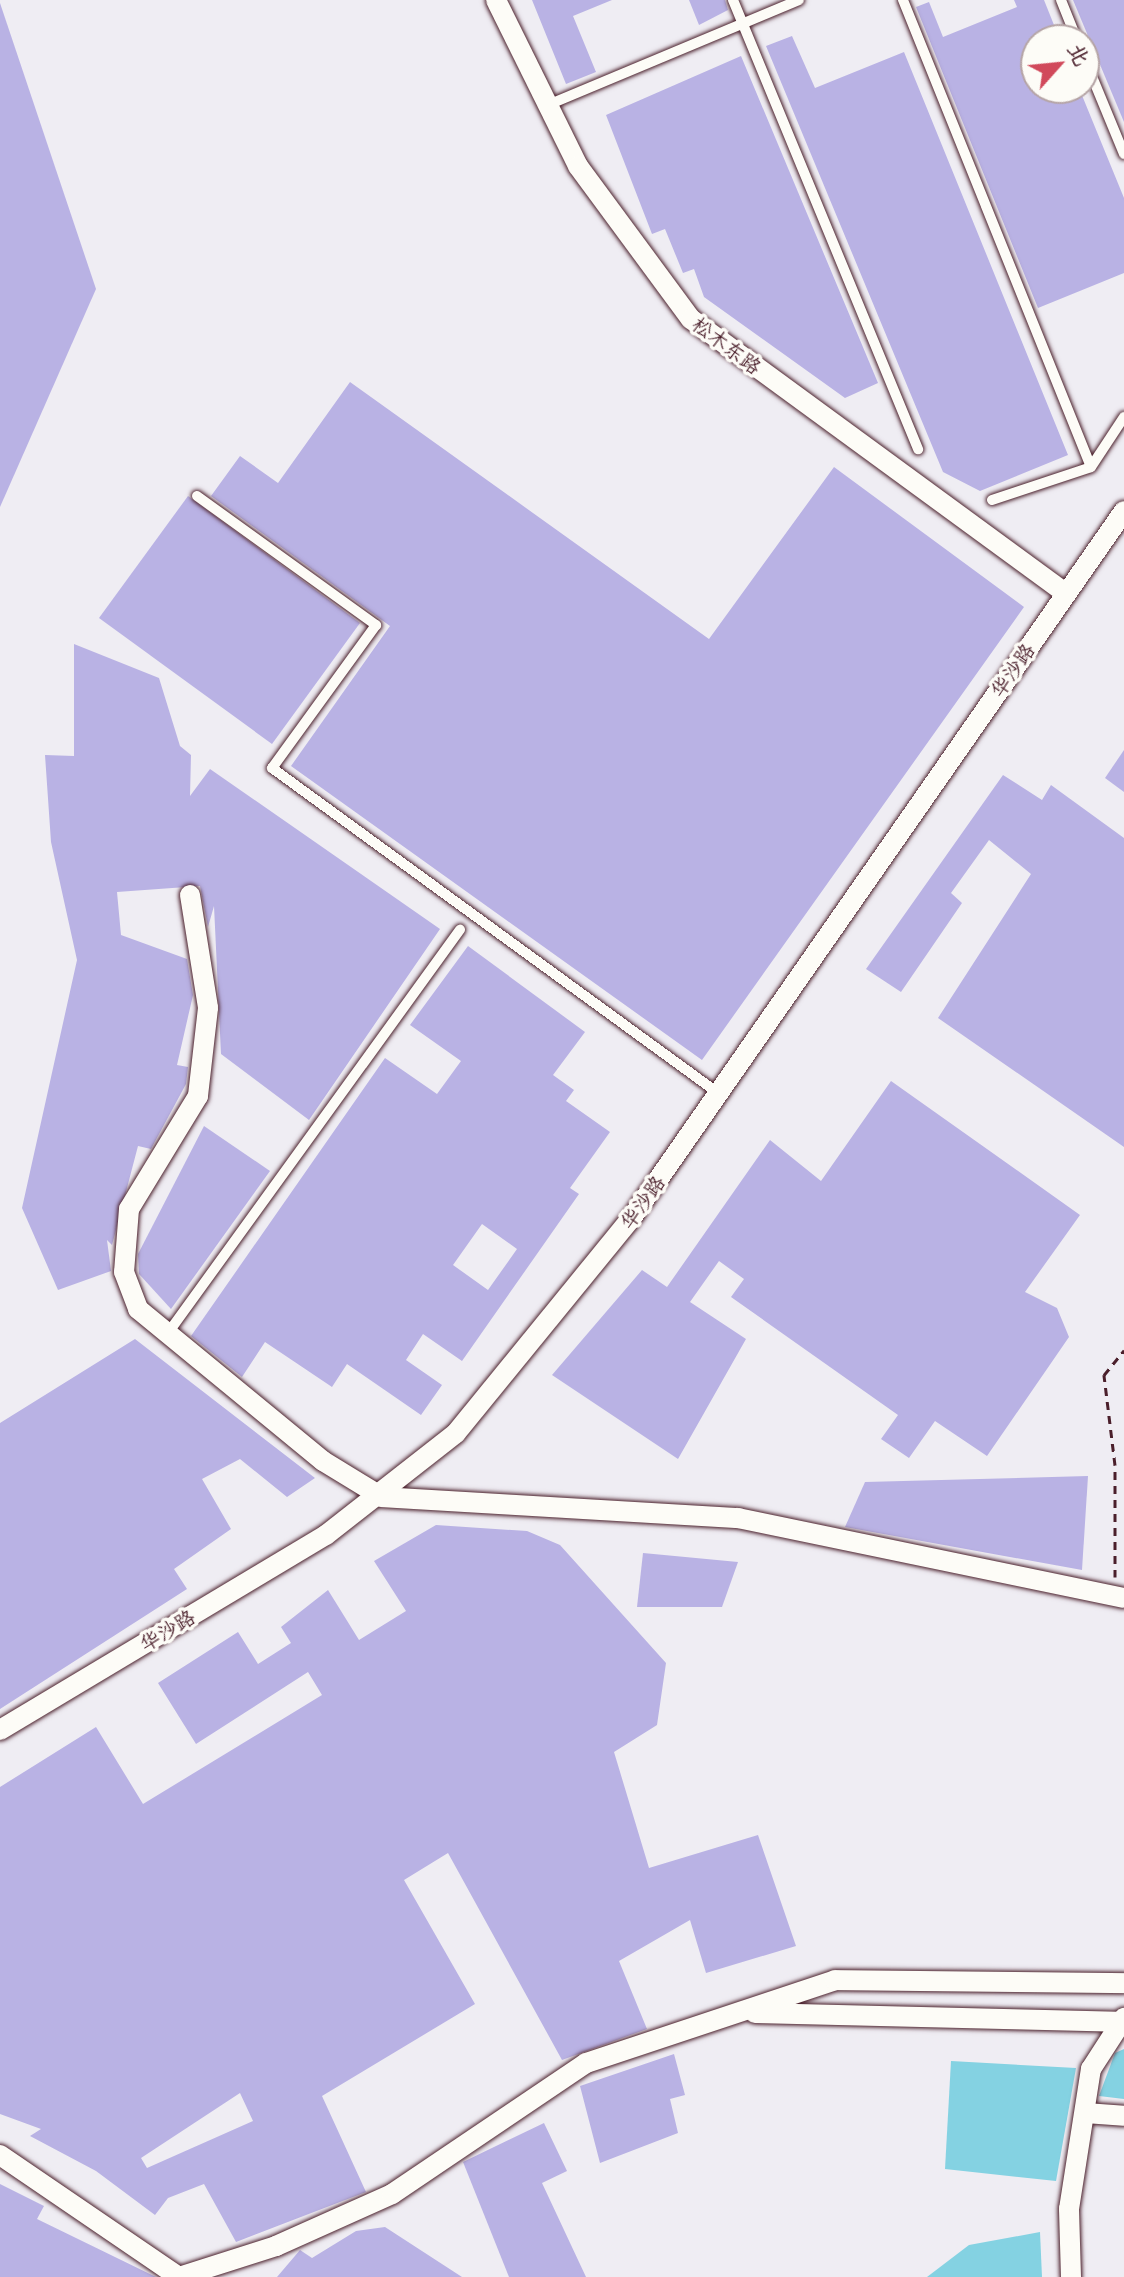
<!DOCTYPE html>
<meta charset="utf-8">
<style>
body{margin:0}
#map{position:relative;width:1124px;height:2277px;overflow:hidden;background:#efedf3;font-family:Mali,"LXGW WenKai TC",sans-serif}
div>[style]{position:absolute}
.water>*{inset:0;background:#84d2e2}
.building>*{inset:0;background:#b9b2e4}
.path>*{height:3px;margin-top:-1.5px;transform-origin:0;background:repeating-linear-gradient(90deg,#4a1f2b 0 8px,transparent 0 14px)}
.roads{filter:drop-shadow(0 0 2px #4a1f2b) drop-shadow(0 0 2px #4a1f2b)}
.lane>*{height:10px;margin:-5px;padding:0 5px;transform-origin:5px;border-radius:5px;background:#fdfcf7}
.street>*{height:20px;margin:-10px;padding:0 10px;transform-origin:10px;border-radius:10px;background:#fdfcf7}
span{translate:-50% -50%;white-space:nowrap;text-align:center;line-height:1.15;-webkit-text-stroke:7px #fdfcf7;paint-order:stroke}
.street-label{font-size:20px;color:#4a1f2b}
.north{position:absolute;left:1020px;top:24px;width:80px;height:80px;box-sizing:border-box;background:#fdfcf7;border:2px solid #b5a4a5;border-radius:50%;rotate:63deg;font-size:22px;font-weight:700;line-height:32px;text-align:center;color:#4a1f2b}
.north::after{content:'';display:block;margin:auto;width:28px;height:36px;background:#d1495b;clip-path:polygon(50% 0,100% 100%,50% 72%,0 100%)}
</style>
<div id="map">
<div class="water">
<div style="clip-path:polygon(1124px 2049px,1124px 2099px,1099px 2096px,1115px 2053px)"></div>
<div style="clip-path:polygon(951px 2061px,1076px 2068px,1056px 2181px,945px 2169px)"></div>
<div style="clip-path:polygon(1040px 2232px,1042px 2277px,927px 2277px,969px 2245px)"></div>
</div>
<div class="building">
<div style="clip-path:polygon(532px 0,612px 0,573px 16px,596px 72px,566px 84px)"></div>
<div style="clip-path:polygon(689px 0,725px 0,728px 10px,699px 25px)"></div>
<div style="clip-path:polygon(1014px 0,1044px 0,1060px 40px,1036px 40px,1036px 88px,1079px 88px,1124px 198px,1124px 273px,1038px 308px,916px 7px,929px 2px,943px 37px,1017px 7px)"></div>
<div style="clip-path:polygon(1073px 0,1124px 0,1124px 122px)"></div>
<div style="clip-path:polygon(0 3px,96px 289px,0 507px)"></div>
<div style="clip-path:polygon(792px 36px,815px 88px,904px 52px,1068px 455px,980px 491px,943px 472px,766px 46px)"></div>
<div style="clip-path:polygon(741px 56px,878px 383px,845px 398px,704px 297px,694px 269px,683px 273px,665px 229px,652px 234px,606px 115px)"></div>
<div style="clip-path:polygon(350px 382px,709px 639px,834px 467px,1024px 607px,702px 1060px,291px 766px,390px 626px,211px 496px,240px 456px,278px 483px)"></div>
<div style="clip-path:polygon(188px 496px,360px 623px,272px 744px,99px 618px)"></div>
<div style="clip-path:polygon(74px 644px,159px 678px,180px 746px,191px 755px,190px 796px,210px 769px,440px 929px,309px 1120px,221px 1054px,214px 906px,208px 927px,200px 886px,117px 892px,121px 935px,187px 959px,193px 995px,177px 1065px,188px 1067px,186px 1084px,151px 1149px,138px 1146px,112px 1245px,107px 1240px,111px 1271px,58px 1290px,22px 1208px,77px 960px,51px 842px,45px 755px,74px 756px)"></div>
<div style="clip-path:polygon(1124px 750px,1124px 792px,1105px 778px)"></div>
<div style="clip-path:polygon(1003px 775px,1042px 800px,1051px 785px,1124px 838px,1124px 1147px,938px 1018px,1031px 874px,989px 840px,951px 893px,962px 903px,901px 992px,866px 969px)"></div>
<div style="clip-path:polygon(evenodd,468px 946px,585px 1032px,553px 1075px,574px 1090px,566px 1101px,610px 1132px,570px 1188px,579px 1194px,462px 1361px,423px 1334px,406px 1360px,442px 1385px,421px 1415px,347px 1364px,332px 1387px,265px 1342px,242px 1377px,191px 1336px,385px 1058px,437px 1094px,461px 1061px,410px 1025px,468px 946px,482px 1224px,517px 1249px,488px 1290px,453px 1265px,482px 1224px)"></div>
<div style="clip-path:polygon(891px 1081px,1080px 1215px,1025px 1292px,1057px 1308px,1069px 1337px,987px 1456px,935px 1421px,909px 1458px,881px 1439px,898px 1415px,731px 1297px,744px 1279px,719px 1261px,690px 1302px,746px 1339px,678px 1459px,552px 1375px,642px 1270px,667px 1287px,770px 1140px,821px 1181px)"></div>
<div style="clip-path:polygon(204px 1126px,270px 1171px,171px 1309px,139px 1274px,138px 1254px)"></div>
<div style="clip-path:polygon(135px 1339px,315px 1478px,287px 1497px,240px 1459px,202px 1479px,231px 1529px,174px 1569px,187px 1589px,0 1709px,0 1423px)"></div>
<div style="clip-path:polygon(1088px 1476px,1082px 1570px,845px 1527px,865px 1482px)"></div>
<div style="clip-path:polygon(evenodd,436px 1525px,527px 1531px,560px 1545px,666px 1663px,657px 1725px,614px 1752px,649px 1868px,758px 1835px,796px 1946px,706px 1973px,690px 1920px,619px 1961px,647px 2029px,562px 2060px,448px 1853px,404px 1880px,475px 2004px,322px 2096px,366px 2192px,236px 2242px,204px 2184px,168px 2198px,155px 2215px,96px 2171px,30px 2136px,41px 2129px,0 2114px,0 1787px,96px 1727px,143px 1804px,322px 1695px,308px 1672px,196px 1744px,158px 1683px,238px 1632px,258px 1664px,291px 1643px,281px 1627px,328px 1590px,359px 1640px,406px 1611px,374px 1561px,436px 1525px,240px 2093px,253px 2121px,147px 2168px,141px 2158px,240px 2093px)"></div>
<div style="clip-path:polygon(643px 1553px,738px 1562px,722px 1607px,637px 1607px)"></div>
<div style="clip-path:polygon(674px 2054px,685px 2095px,670px 2099px,678px 2133px,600px 2163px,580px 2086px)"></div>
<div style="clip-path:polygon(544px 2123px,567px 2171px,542px 2183px,586px 2277px,509px 2277px,463px 2162px)"></div>
<div style="clip-path:polygon(0 2184px,44px 2206px,37px 2219px,156px 2277px,0 2277px)"></div>
<div style="clip-path:polygon(385px 2227px,462px 2277px,277px 2277px,300px 2250px,312px 2258px,356px 2231px)"></div>
</div>
<div class="path">
<div style="left:1115px;top:1577px;width:112px;rotate:-90deg"></div>
<div style="left:1115px;top:1465px;width:91px;rotate:-97deg"></div>
<div style="left:1104px;top:1375px;width:32px;rotate:-51deg"></div>
</div>
<div class="roads">
<div class="lane">
<div style="left:733px;top:0;width:486px;rotate:67.6deg"></div>
<div style="left:903px;top:0;width:503px;rotate:68.07deg"></div>
<div style="left:1061px;top:0;width:43px;rotate:68.2deg"></div>
<div style="left:1084px;top:57px;width:105px;rotate:67.6deg"></div>
<div style="left:548px;top:105px;width:272px;rotate:-22.7deg"></div>
<div style="left:197px;top:496px;width:221px;rotate:35.8deg"></div>
<div style="left:376px;top:625px;width:177px;rotate:126deg"></div>
<div style="left:272px;top:768px;width:552px;rotate:36.08deg"></div>
<div style="left:992px;top:500px;width:104px;rotate:-18.4deg"></div>
<div style="left:1091px;top:467px;width:60px;rotate:-56.6deg"></div>
<div style="left:168px;top:1333px;width:498px;rotate:-54.1deg"></div>
</div>
<div class="street">
<div style="left:496px;top:0;width:185px;rotate:63.7deg"></div>
<div style="left:578px;top:166px;width:190px;rotate:53.6deg"></div>
<div style="left:691px;top:319px;width:464px;rotate:36.2deg"></div>
<div style="left:190px;top:895px;width:114px;rotate:80.9deg"></div>
<div style="left:208px;top:1008px;width:89px;rotate:96.5deg"></div>
<div style="left:198px;top:1096px;width:132px;rotate:121.4deg"></div>
<div style="left:129px;top:1209px;width:63px;rotate:94.5deg"></div>
<div style="left:124px;top:1272px;width:40px;rotate:69deg"></div>
<div style="left:138px;top:1309px;width:239px;rotate:39.4deg"></div>
<div style="left:323px;top:1461px;width:69px;rotate:31.4deg"></div>
<div style="left:382px;top:1497px;width:357px;rotate:3.4deg"></div>
<div style="left:738px;top:1518px;width:394px;rotate:11.7deg"></div>
<div style="left:0;top:1730px;width:380px;rotate:-30.9deg"></div>
<div style="left:326px;top:1535px;width:165px;rotate:-38.1deg"></div>
<div style="left:456px;top:1433px;width:275px;rotate:-50.8deg"></div>
<div style="left:630px;top:1220px;width:864px;rotate:-55.13deg"></div>
<div style="left:755px;top:2013px;width:363px;rotate:1.4deg"></div>
<div style="left:1085px;top:2113px;width:39px;rotate:4deg"></div>
<div style="left:0;top:2155px;width:217px;rotate:34.3deg"></div>
<div style="left:179px;top:2277px;width:102px;rotate:-17.7deg"></div>
<div style="left:276px;top:2246px;width:127px;rotate:-24.1deg"></div>
<div style="left:392px;top:2194px;width:234px;rotate:-34deg"></div>
<div style="left:586px;top:2063px;width:262px;rotate:-18.4deg"></div>
<div style="left:835px;top:1980px;width:289px;rotate:0.6deg"></div>
<div style="left:1071px;top:2277px;width:68px;rotate:-91.7deg"></div>
<div style="left:1069px;top:2209px;width:142px;rotate:-81.1deg"></div>
<div style="left:1091px;top:2069px;width:61px;rotate:-57.1deg"></div>
</div>
</div>
<div class="street-label">
<span style="left:727px;top:345px;rotate:37deg">松木东路</span>
<span style="left:1012px;top:670px;rotate:-55deg">华沙路</span>
<span style="left:642px;top:1202px;rotate:-54deg">华沙路</span>
<span style="left:167px;top:1630px;rotate:-31deg">华沙路</span>
</div>
<div class="north">北</div>
</div>
